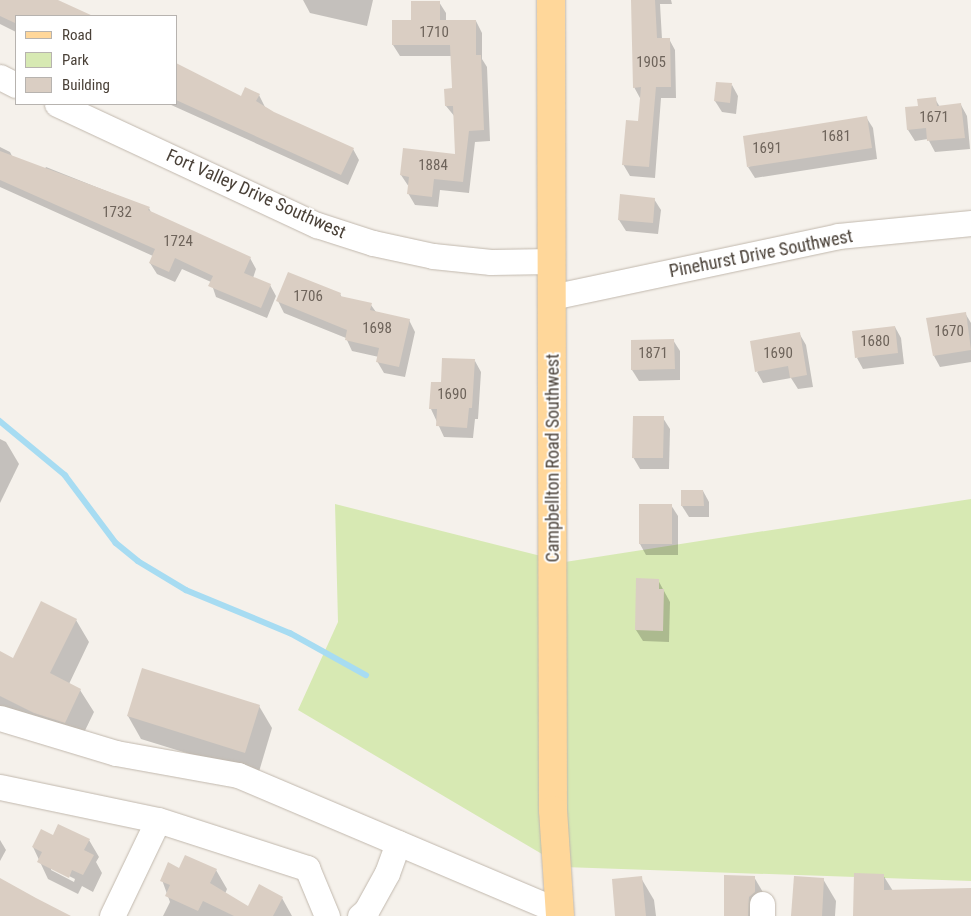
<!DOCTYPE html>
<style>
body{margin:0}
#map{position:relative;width:971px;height:916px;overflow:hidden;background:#f5f1eb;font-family:"Roboto Condensed",sans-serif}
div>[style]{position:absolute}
.green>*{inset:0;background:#d7e9b3}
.shadow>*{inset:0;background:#0003}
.stream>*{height:5.5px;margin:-2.75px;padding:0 2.75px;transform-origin:2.75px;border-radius:2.75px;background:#a7dcf2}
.building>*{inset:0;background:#dacec3}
.roads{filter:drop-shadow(0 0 1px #c1b8ad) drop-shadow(0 0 1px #c1b8ad)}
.minor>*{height:25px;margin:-12.5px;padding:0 12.5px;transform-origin:12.5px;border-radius:12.5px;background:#fff}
.major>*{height:28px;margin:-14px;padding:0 14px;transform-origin:14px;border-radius:14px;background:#ffd79a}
span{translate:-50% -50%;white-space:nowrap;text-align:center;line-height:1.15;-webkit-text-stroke:4px #fff;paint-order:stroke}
.number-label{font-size:15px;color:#6e645b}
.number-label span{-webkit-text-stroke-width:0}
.street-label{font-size:18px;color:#4a4138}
.legend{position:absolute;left:15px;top:15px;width:162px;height:90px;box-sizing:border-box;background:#fff;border:1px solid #b7b3af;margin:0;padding:6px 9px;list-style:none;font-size:15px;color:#4a4138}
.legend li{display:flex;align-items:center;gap:10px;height:25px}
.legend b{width:25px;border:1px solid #b7b3af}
</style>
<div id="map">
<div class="green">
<div style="clip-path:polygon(971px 499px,971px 881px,564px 867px,298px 710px,338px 622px,335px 504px,565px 562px)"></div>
</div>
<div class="shadow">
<div style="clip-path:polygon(0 0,55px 0,90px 16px,16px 16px,16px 32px,0 24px)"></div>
<div style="clip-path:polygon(303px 0,373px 0,367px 26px,310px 13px)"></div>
<div style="clip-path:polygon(632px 0,671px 0,672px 4px,660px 4px,662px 39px,669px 39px,675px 50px,676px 98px,661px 98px,655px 178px,630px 176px,623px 164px,640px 122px,640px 98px,634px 87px)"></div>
<div style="clip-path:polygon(439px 2px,446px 13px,446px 21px,476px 21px,482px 33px,482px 59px,487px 67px,490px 141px,475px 142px,469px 193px,440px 190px,438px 207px,415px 205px,408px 193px,409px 187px,401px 175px,456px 156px,455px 117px,446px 106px,453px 90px,452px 56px,400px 56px,393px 45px,412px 21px)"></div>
<div style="clip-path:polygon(176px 66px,241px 98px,259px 95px,265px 107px,274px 113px,353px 149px,359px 160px,348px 185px,169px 104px,176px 104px)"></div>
<div style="clip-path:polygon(732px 85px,738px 96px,736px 114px,722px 112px,715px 101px)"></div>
<div style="clip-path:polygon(935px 99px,940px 107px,961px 105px,967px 116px,970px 149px,935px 152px,928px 139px,915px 141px,908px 130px,919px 107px)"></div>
<div style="clip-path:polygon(866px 117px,873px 128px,877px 159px,755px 178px,748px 167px)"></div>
<div style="clip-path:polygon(0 147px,10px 152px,13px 158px,44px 170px,46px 167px,149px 208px,152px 214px,250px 258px,256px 269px,253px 278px,270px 285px,276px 296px,267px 318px,216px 297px,211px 282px,182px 269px,175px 282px,157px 274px,150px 263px,153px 256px,0 187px)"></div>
<div style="clip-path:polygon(654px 199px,661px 210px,658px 234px,626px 231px,619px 220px)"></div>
<div style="clip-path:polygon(340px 294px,342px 298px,371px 305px,376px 312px,409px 320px,415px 332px,405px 377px,384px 373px,377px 361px,379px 357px,352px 351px,346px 338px,284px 313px,278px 301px)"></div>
<div style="clip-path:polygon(965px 313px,971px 323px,971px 362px,940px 367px,934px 356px)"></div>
<div style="clip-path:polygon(895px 327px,901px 338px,904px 364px,863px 369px,857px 358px)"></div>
<div style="clip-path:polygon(799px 333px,806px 345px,813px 387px,798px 389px,791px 378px,763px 383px,757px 372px)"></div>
<div style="clip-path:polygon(673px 340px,680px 351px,680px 380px,639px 381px,632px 370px)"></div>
<div style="clip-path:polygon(475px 361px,481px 372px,478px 419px,475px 419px,473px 438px,444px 437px,431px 409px,442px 384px)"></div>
<div style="clip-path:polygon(663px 418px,670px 429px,669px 469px,640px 469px,633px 457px)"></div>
<div style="clip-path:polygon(0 439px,6px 442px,19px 464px,0 503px)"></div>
<div style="clip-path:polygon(682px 491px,703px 491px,709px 502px,709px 517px,689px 517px,682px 506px)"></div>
<div style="clip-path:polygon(671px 505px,678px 516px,678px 555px,646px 555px,640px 544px)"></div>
<div style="clip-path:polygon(658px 580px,670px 602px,669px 642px,643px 641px,636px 630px)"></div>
<div style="clip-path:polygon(76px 620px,89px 642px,69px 684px,80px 690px,94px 712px,78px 745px,0 711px,0 653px,14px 659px)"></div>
<div style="clip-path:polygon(259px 706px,272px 728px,258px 775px,141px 739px,128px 716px)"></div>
<div style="clip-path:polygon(0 840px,6px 850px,0 861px)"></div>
<div style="clip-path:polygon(evenodd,89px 840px,99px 857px,96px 862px,102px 873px,93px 892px,82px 886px,78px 894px,48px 879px,33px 847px,89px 840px,51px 867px,75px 879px,74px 882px,51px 870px,51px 867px)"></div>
<div style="clip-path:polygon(180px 869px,216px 870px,227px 889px,225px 894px,248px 908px,282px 898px,292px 916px,163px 916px,170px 902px,162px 880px)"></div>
<div style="clip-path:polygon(883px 875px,893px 891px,971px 890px,971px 916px,855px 916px)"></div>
<div style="clip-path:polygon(754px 877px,764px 894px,760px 916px,725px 916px)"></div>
<div style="clip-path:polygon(641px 878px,654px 900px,656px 916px,617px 916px)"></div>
<div style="clip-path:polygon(823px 879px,836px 901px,835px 916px,793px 916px)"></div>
</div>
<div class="stream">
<div style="left:0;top:421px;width:85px;rotate:39.7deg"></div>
<div style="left:65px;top:475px;width:85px;rotate:53.1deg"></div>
<div style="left:116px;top:543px;width:28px;rotate:39deg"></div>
<div style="left:138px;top:561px;width:56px;rotate:31.1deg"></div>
<div style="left:186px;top:590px;width:113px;rotate:22.5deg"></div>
<div style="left:290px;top:633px;width:87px;rotate:28.9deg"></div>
</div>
<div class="building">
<div style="clip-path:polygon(0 0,58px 0,93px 16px,16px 16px,15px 23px,0 16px)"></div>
<div style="clip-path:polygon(631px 0,655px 0,657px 38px,670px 38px,671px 87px,656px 87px,649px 167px,622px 165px,626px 120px,638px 121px,641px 87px,633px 88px)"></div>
<div style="clip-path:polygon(411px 1px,440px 1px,440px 20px,476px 20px,476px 55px,481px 55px,484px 130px,469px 131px,463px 182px,434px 179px,432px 197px,407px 194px,409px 177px,400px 175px,403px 148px,455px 154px,453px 106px,445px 106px,444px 89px,452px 88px,450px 45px,392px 45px,392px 20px,411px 20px)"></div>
<div style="clip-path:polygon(176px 63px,241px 96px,245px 87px,260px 94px,256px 101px,274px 112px,354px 148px,341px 175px,176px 100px)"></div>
<div style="clip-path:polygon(716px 82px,732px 83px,730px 103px,714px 101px)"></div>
<div style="clip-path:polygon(936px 97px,937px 106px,961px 103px,965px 138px,927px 141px,926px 128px,907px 130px,905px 107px,918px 106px,917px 99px)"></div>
<div style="clip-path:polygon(867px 116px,872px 148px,747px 167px,743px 136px)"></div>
<div style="clip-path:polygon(0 151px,150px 207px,148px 210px,251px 257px,244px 273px,271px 284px,261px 308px,208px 286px,213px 276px,175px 258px,169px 272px,149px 263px,155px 249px,0 180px)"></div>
<div style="clip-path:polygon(620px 194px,655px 198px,653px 223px,618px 220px)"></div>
<div style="clip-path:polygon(288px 272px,341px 293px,340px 296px,372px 303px,370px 310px,410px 319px,399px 367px,376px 362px,379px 348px,345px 340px,347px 330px,276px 301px)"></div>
<div style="clip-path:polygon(966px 312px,971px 350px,933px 356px,926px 318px)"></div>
<div style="clip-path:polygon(895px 326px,898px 353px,855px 358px,852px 331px)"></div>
<div style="clip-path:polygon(800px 332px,807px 375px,790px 378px,788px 366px,755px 372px,750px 341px)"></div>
<div style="clip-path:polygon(674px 339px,675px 369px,631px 370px,631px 340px)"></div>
<div style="clip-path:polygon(442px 358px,475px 359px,472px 408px,469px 408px,467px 428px,436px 426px,437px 409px,429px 409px,431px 382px,441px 382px)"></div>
<div style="clip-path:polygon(633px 416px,664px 416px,663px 458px,632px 458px)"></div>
<div style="clip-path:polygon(681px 490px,703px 490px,704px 506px,681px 506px)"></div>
<div style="clip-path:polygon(639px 504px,672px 504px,672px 544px,639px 544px)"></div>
<div style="clip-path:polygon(636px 578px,659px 579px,659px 589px,664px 589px,663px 631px,635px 630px)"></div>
<div style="clip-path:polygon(41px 601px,77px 619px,50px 673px,81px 689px,65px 723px,34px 713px,0 696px,0 651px,13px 658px)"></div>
<div style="clip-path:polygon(142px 668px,260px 705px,245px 753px,127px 716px)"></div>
<div style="clip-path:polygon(58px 824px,90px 839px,84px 850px,94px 855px,83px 875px,72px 870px,69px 878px,37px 862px,42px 852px,32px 847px,41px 829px,53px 835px)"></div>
<div style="clip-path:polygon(185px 855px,217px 869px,210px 883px,248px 906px,259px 884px,283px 897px,273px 916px,234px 916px,203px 901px,198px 911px,165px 896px,170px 885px,160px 881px,168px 862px,179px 868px)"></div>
<div style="clip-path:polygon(854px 873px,884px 874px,884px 890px,971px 888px,971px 916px,853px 916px)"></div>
<div style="clip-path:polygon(724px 875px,755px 876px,755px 892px,749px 897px,748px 916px,724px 916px)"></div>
<div style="clip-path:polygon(642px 876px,646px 916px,615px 916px,612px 879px)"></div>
<div style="clip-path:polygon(794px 876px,824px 878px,822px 916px,791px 916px)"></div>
<div style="clip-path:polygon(0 878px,36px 898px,71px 916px,0 916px)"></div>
</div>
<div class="roads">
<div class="minor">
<div style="left:0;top:77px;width:18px;rotate:27deg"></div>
<div style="left:57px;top:104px;width:287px;rotate:25deg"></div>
<div style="left:317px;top:225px;width:59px;rotate:17.8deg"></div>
<div style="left:373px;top:243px;width:61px;rotate:12.2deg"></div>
<div style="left:433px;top:256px;width:58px;rotate:5.9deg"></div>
<div style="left:491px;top:262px;width:61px;rotate:-0.9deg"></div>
<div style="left:552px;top:297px;width:292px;rotate:-12deg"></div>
<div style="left:838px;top:236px;width:134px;rotate:-5.6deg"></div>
<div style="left:0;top:718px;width:121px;rotate:16.8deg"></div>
<div style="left:116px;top:753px;width:124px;rotate:10.2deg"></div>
<div style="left:238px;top:775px;width:349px;rotate:23deg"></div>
<div style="left:0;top:787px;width:161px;rotate:11.8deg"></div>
<div style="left:158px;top:820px;width:157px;rotate:17.9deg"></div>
<div style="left:307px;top:868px;width:52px;rotate:67.4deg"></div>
<div style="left:112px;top:916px;width:106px;rotate:-64.4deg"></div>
<div style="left:360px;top:916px;width:8px;rotate:-40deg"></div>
<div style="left:366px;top:911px;width:43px;rotate:-61.1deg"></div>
<div style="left:387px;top:873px;width:32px;rotate:-70deg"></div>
<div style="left:762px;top:916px;width:12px;rotate:-90deg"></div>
</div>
<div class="major">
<div style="left:551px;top:0;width:810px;rotate:89.86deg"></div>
<div style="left:553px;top:810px;width:106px;rotate:86.2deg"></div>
</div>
</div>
<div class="number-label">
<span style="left:434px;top:33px">1710</span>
<span style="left:651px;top:63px">1905</span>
<span style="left:934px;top:118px">1671</span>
<span style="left:836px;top:137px">1681</span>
<span style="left:767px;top:149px">1691</span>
<span style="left:433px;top:166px">1884</span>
<span style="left:117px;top:213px">1732</span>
<span style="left:178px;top:242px">1724</span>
<span style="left:308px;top:297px">1706</span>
<span style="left:377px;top:329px">1698</span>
<span style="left:949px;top:332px">1670</span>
<span style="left:875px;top:342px">1680</span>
<span style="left:653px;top:354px">1871</span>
<span style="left:778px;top:354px">1690</span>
<span style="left:452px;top:395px">1690</span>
</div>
<div class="street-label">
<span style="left:256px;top:194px;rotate:24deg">Fort Valley Drive Southwest</span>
<span style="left:761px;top:254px;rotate:-11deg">Pinehurst Drive Southwest</span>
<span style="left:553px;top:458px;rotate:-90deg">Campbellton Road Southwest</span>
</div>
<ul class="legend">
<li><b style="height:6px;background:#ffd79a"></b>Road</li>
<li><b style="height:14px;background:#d7e9b3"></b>Park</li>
<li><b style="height:14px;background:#dacec3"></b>Building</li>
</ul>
</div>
